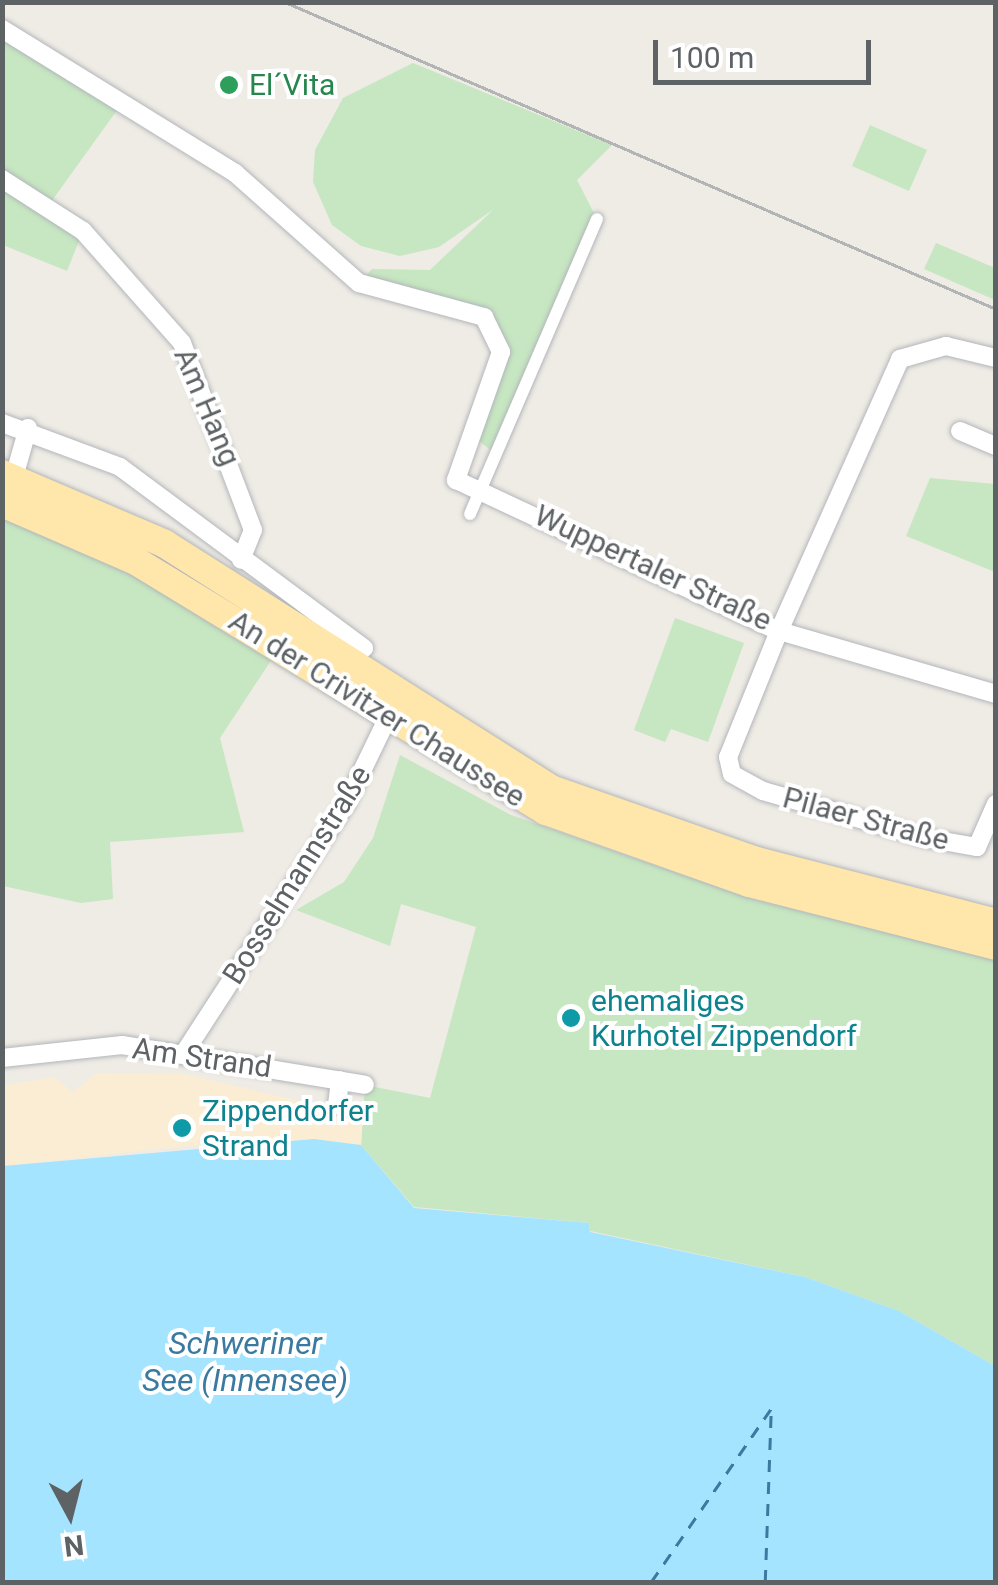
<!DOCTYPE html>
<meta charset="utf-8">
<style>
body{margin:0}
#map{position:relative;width:998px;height:1585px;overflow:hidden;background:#efebe5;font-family:Roboto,sans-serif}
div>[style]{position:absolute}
.green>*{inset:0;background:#c6e7c1}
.sand>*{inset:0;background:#fbedd4}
.water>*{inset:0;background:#a5e4ff}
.ferry>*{height:2.5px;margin-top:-1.25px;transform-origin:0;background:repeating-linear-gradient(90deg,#3b7aa0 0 12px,transparent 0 22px)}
.roads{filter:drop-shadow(0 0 2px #b2b6ba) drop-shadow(0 0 2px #b2b6ba)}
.pedestrian>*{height:12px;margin:-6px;padding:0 6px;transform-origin:6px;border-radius:6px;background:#fff}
.minor>*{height:18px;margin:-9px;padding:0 9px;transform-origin:9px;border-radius:9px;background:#fff}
.primary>*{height:28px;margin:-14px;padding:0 14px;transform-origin:14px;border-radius:14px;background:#ffe6aa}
.tram>*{height:2.5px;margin:-1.25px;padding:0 1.25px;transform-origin:1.25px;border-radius:1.25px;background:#b3b4b5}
.dots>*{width:28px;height:28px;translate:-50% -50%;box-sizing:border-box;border:5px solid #fff;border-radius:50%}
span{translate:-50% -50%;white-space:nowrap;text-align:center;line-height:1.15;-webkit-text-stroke:8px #fff;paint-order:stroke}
.leisure-label{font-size:30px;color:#27864d}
.left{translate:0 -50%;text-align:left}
.street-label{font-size:30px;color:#5d6265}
.culture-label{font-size:30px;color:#0d838f}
.water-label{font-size:32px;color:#3b7aa0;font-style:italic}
.frame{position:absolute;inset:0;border:5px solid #5d6265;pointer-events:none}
.north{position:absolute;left:20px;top:1465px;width:100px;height:100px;-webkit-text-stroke:8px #fff;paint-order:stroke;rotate:173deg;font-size:28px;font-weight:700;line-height:40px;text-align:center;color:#5d6265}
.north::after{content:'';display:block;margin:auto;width:35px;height:45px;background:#5d6265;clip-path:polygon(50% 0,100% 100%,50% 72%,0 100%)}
.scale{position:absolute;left:653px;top:40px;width:218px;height:45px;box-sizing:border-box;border:5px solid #5d6265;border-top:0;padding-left:12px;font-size:30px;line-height:35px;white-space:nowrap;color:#5d6265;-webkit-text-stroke:8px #fff;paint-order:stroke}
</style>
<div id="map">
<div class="green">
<div style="clip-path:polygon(2px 29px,120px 106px,51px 202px,83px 231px,67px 271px,3px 245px)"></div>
<div style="clip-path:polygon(413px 63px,612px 145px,577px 180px,597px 219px,496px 454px,467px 432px,501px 352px,485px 317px,359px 283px,372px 269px,430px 270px,494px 209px,439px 247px,400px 256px,361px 246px,332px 225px,313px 182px,315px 150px,343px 98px)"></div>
<div style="clip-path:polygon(870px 125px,927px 150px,909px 191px,852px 166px)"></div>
<div style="clip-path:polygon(936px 243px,995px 268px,995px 300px,924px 269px)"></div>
<div style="clip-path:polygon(930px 478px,995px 484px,995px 572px,906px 536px)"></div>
<div style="clip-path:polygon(2px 513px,88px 546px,274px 656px,220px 738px,244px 832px,110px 842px,113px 899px,81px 903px,3px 886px)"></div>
<div style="clip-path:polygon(675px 618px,744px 643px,708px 742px,671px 729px,665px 742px,634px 730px)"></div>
<div style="clip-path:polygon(400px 755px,511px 815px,752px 899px,995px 959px,995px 1366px,899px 1311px,805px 1277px,590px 1231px,589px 1223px,414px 1207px,361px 1145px,365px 1085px,430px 1098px,476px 927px,401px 904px,390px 946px,296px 910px,344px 882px,373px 838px)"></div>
</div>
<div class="sand">
<div style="clip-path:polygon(97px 1073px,183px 1074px,305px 1102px,363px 1118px,361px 1145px,225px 1142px,3px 1166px,3px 1086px,54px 1077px,73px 1092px)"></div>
</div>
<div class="water">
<div style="clip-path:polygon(314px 1139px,361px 1145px,414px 1208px,589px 1223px,590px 1232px,805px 1277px,899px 1311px,995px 1366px,995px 1582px,3px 1582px,3px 1166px)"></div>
</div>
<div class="ferry">
<div style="left:651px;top:1582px;width:211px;rotate:-55.3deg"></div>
<div style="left:765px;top:1582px;width:173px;rotate:-88deg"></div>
</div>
<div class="roads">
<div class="pedestrian">
<div style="left:470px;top:514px;width:321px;rotate:-66.7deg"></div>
</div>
<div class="minor">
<div style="left:2px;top:29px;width:274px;rotate:31.7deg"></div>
<div style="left:235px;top:173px;width:166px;rotate:41.6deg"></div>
<div style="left:359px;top:283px;width:130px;rotate:15.2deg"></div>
<div style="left:484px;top:317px;width:39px;rotate:64deg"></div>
<div style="left:501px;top:352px;width:136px;rotate:109.4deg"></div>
<div style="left:456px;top:480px;width:357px;rotate:25.1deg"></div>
<div style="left:779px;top:631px;width:298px;rotate:-66deg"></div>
<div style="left:900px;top:359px;width:48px;rotate:-15.8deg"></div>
<div style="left:946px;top:346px;width:51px;rotate:13.5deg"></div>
<div style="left:2px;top:179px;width:96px;rotate:32.7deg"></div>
<div style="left:83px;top:231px;width:149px;rotate:48.5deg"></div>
<div style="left:182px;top:343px;width:200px;rotate:69.2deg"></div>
<div style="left:253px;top:530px;width:32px;rotate:112deg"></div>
<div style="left:2px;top:423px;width:126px;rotate:20.4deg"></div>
<div style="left:120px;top:467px;width:304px;rotate:36.6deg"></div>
<div style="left:960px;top:431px;width:39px;rotate:23deg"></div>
<div style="left:14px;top:477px;width:51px;rotate:-74.1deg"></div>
<div style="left:996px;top:694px;width:226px;rotate:-163.8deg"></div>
<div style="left:779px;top:631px;width:136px;rotate:112deg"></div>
<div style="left:728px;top:757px;width:17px;rotate:77deg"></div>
<div style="left:732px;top:774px;width:35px;rotate:29deg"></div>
<div style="left:763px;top:791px;width:170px;rotate:16.1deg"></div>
<div style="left:926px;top:838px;width:52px;rotate:10deg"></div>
<div style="left:977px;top:847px;width:47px;rotate:-66.2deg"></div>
<div style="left:186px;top:1050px;width:293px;rotate:-57deg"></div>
<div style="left:346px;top:804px;width:106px;rotate:-64.2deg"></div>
<div style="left:2px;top:1058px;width:121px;rotate:-6.2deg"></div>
<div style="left:122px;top:1045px;width:246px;rotate:9.3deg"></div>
<div style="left:337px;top:1105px;width:25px;rotate:-83deg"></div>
</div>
<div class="primary">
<div style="left:2px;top:474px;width:177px;rotate:23.2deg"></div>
<div style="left:165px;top:544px;width:457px;rotate:32.4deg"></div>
<div style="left:551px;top:789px;width:218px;rotate:19.3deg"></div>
<div style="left:757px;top:861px;width:247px;rotate:14.5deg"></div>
<div style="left:2px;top:503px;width:146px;rotate:23.4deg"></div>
<div style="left:136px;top:561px;width:480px;rotate:31.4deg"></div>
<div style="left:546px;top:811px;width:215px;rotate:19.5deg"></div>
<div style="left:749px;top:883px;width:255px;rotate:14.3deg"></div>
</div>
</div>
<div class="tram">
<div style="left:285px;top:2px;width:774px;rotate:23.35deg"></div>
</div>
<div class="dots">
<div style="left:229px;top:85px;background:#2e9e5b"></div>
<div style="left:571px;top:1018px;background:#0f9aa8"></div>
<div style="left:182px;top:1128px;background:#0f9aa8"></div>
</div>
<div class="leisure-label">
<span class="left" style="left:249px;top:85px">El´Vita</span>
</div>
<div class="street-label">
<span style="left:207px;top:407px;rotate:67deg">Am Hang</span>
<span style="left:653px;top:568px;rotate:25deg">Wuppertaler Straße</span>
<span style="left:377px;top:709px;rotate:32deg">An der Crivitzer Chaussee</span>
<span style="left:866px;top:819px;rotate:15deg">Pilaer Straße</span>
<span style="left:297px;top:875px;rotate:-58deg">Bosselmannstraße</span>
<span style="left:202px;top:1058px;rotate:8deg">Am Strand</span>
</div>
<div class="culture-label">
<span class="left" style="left:591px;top:1018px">ehemaliges<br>Kurhotel Zippendorf</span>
<span class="left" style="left:202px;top:1128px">Zippendorfer<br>Strand</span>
</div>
<div class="water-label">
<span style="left:245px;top:1362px">Schweriner<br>See (Innensee)</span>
</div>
<div class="frame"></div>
<div class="north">N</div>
<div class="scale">100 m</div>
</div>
